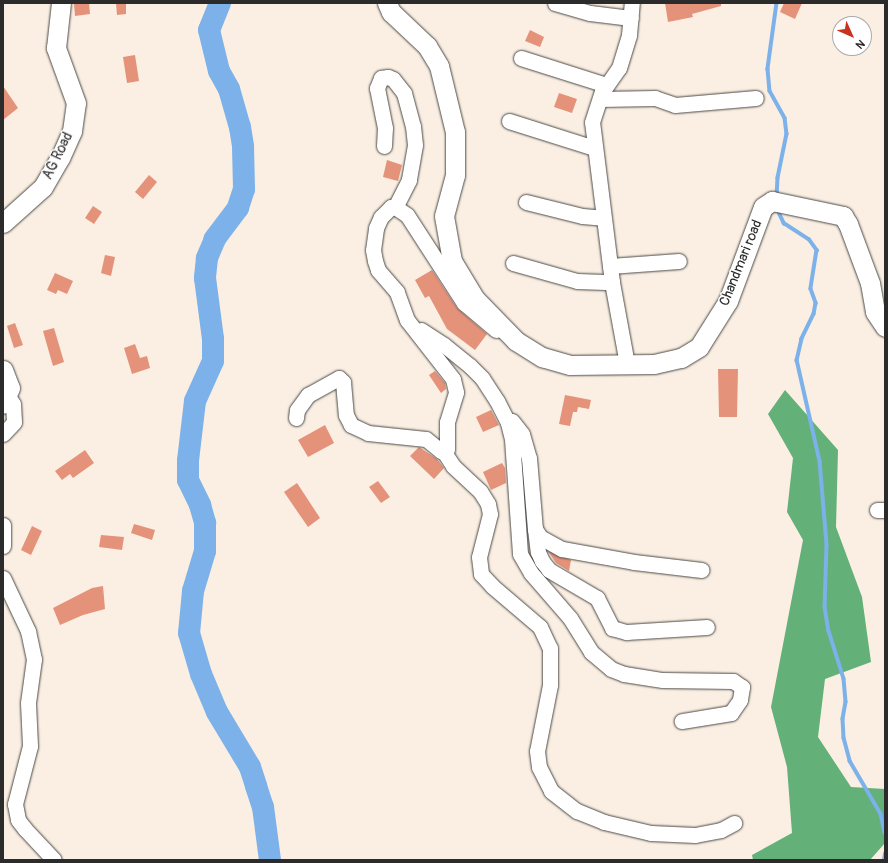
<!DOCTYPE html>
<style>
body{margin:0}
#map{position:relative;width:888px;height:863px;overflow:hidden;background:#faefe2;font-family:Pangolin,sans-serif}
div>[style]{position:absolute}
.forest>*{inset:0;background:#63b078}
.stream>*{height:3.5px;margin:-1.75px;padding:0 1.75px;transform-origin:1.75px;border-radius:1.75px;background:#7cb1ea}
.river>*{height:22px;margin:-11px;padding:0 11px;transform-origin:11px;border-radius:11px;background:#7cb1ea}
.building>*{inset:0;background:#e5927a}
.roads{filter:drop-shadow(0 0 1px #4a4846) drop-shadow(0 0 1px #4a4846)}
.minor>*{height:15px;margin:-7.5px;padding:0 7.5px;transform-origin:7.5px;border-radius:7.5px;background:#fff}
.major>*{height:19px;margin:-9.5px;padding:0 9.5px;transform-origin:9.5px;border-radius:9.5px;background:#fff}
span{translate:-50% -50%;white-space:nowrap;text-align:center;line-height:1.15;-webkit-text-stroke:3px #fff;paint-order:stroke}
.street-label{font-size:14px;color:#2b2b2b}
.frame{position:absolute;inset:0;border:4px solid #2b2b2b;pointer-events:none}
.north{position:absolute;left:832px;top:16px;width:40px;height:40px;box-sizing:border-box;background:#fff;border:1px solid #aaa;border-radius:50%;rotate:135deg;font-size:11px;font-weight:700;line-height:16px;text-align:center;color:#2b2b2b}
.north::after{content:'';display:block;margin:auto;width:14px;height:18px;background:#c8321e;clip-path:polygon(50% 0,100% 100%,50% 72%,0 100%)}
</style>
<div id="map">
<div class="forest">
<div style="clip-path:polygon(785px 390px,838px 450px,836px 527px,862px 597px,871px 662px,825px 679px,818px 737px,851px 787px,885px 789px,885px 843px,870px 860px,753px 860px,752px 855px,792px 833px,787px 767px,771px 707px,803px 540px,787px 512px,793px 458px,768px 414px)"></div>
</div>
<div class="stream">
<div style="left:777px;top:3px;width:67px;rotate:97.8deg"></div>
<div style="left:768px;top:69px;width:22px;rotate:85deg"></div>
<div style="left:770px;top:91px;width:31px;rotate:61deg"></div>
<div style="left:785px;top:118px;width:16px;rotate:83deg"></div>
<div style="left:787px;top:134px;width:45px;rotate:101.6deg"></div>
<div style="left:778px;top:178px;width:18px;rotate:93deg"></div>
<div style="left:777px;top:208px;width:17px;rotate:65deg"></div>
<div style="left:784px;top:223px;width:30px;rotate:33deg"></div>
<div style="left:809px;top:239px;width:14px;rotate:54deg"></div>
<div style="left:817px;top:250px;width:39px;rotate:99deg"></div>
<div style="left:811px;top:289px;width:15px;rotate:70deg"></div>
<div style="left:816px;top:303px;width:11px;rotate:100deg"></div>
<div style="left:814px;top:314px;width:28px;rotate:116deg"></div>
<div style="left:802px;top:339px;width:22px;rotate:103deg"></div>
<div style="left:797px;top:360px;width:104px;rotate:77.2deg"></div>
<div style="left:820px;top:461px;width:84px;rotate:85.2deg"></div>
<div style="left:827px;top:545px;width:62px;rotate:91.8deg"></div>
<div style="left:825px;top:607px;width:24px;rotate:81deg"></div>
<div style="left:829px;top:631px;width:50px;rotate:72.6deg"></div>
<div style="left:844px;top:679px;width:23px;rotate:85deg"></div>
<div style="left:846px;top:702px;width:17px;rotate:100deg"></div>
<div style="left:843px;top:719px;width:19px;rotate:87deg"></div>
<div style="left:844px;top:738px;width:24px;rotate:75deg"></div>
<div style="left:850px;top:761px;width:61px;rotate:59.7deg"></div>
<div style="left:881px;top:814px;width:19px;rotate:78deg"></div>
<div style="left:884px;top:860px;width:6px;rotate:-81deg"></div>
</div>
<div class="river">
<div style="left:220px;top:3px;width:29px;rotate:112deg"></div>
<div style="left:209px;top:30px;width:42px;rotate:76.3deg"></div>
<div style="left:219px;top:71px;width:21px;rotate:61deg"></div>
<div style="left:229px;top:89px;width:40px;rotate:74deg"></div>
<div style="left:240px;top:127px;width:20px;rotate:81deg"></div>
<div style="left:243px;top:147px;width:42px;rotate:88.6deg"></div>
<div style="left:244px;top:189px;width:20px;rotate:108deg"></div>
<div style="left:238px;top:208px;width:39px;rotate:127deg"></div>
<div style="left:215px;top:239px;width:21px;rotate:113deg"></div>
<div style="left:207px;top:258px;width:20px;rotate:96deg"></div>
<div style="left:205px;top:278px;width:62px;rotate:82.5deg"></div>
<div style="left:213px;top:339px;width:22px;rotate:90deg"></div>
<div style="left:213px;top:361px;width:44px;rotate:114.2deg"></div>
<div style="left:195px;top:401px;width:60px;rotate:96.7deg"></div>
<div style="left:188px;top:461px;width:19px;rotate:90deg"></div>
<div style="left:188px;top:480px;width:28px;rotate:64deg"></div>
<div style="left:200px;top:505px;width:19px;rotate:74deg"></div>
<div style="left:205px;top:523px;width:28px;rotate:90deg"></div>
<div style="left:205px;top:551px;width:42px;rotate:106.7deg"></div>
<div style="left:193px;top:591px;width:42px;rotate:95.4deg"></div>
<div style="left:189px;top:633px;width:43px;rotate:73.7deg"></div>
<div style="left:201px;top:674px;width:41px;rotate:67.2deg"></div>
<div style="left:217px;top:712px;width:64px;rotate:59deg"></div>
<div style="left:250px;top:767px;width:20px;rotate:72deg"></div>
<div style="left:256px;top:786px;width:22px;rotate:72deg"></div>
<div style="left:263px;top:807px;width:53px;rotate:82.5deg"></div>
</div>
<div class="building">
<div style="clip-path:polygon(89px 3px,90px 14px,75px 16px,74px 4px)"></div>
<div style="clip-path:polygon(116px 3px,126px 3px,126px 14px,117px 15px)"></div>
<div style="clip-path:polygon(665px 3px,721px 3px,721px 6px,692px 14px,693px 17px,668px 22px)"></div>
<div style="clip-path:polygon(784px 3px,802px 3px,795px 19px,780px 12px)"></div>
<div style="clip-path:polygon(530px 30px,544px 37px,540px 47px,525px 41px)"></div>
<div style="clip-path:polygon(135px 55px,139px 81px,127px 83px,123px 57px)"></div>
<div style="clip-path:polygon(3px 86px,18px 108px,3px 120px)"></div>
<div style="clip-path:polygon(559px 93px,577px 99px,572px 113px,554px 107px)"></div>
<div style="clip-path:polygon(387px 160px,402px 165px,398px 181px,383px 177px)"></div>
<div style="clip-path:polygon(149px 175px,157px 182px,143px 199px,135px 192px)"></div>
<div style="clip-path:polygon(93px 206px,102px 212px,94px 224px,85px 218px)"></div>
<div style="clip-path:polygon(105px 255px,115px 257px,111px 276px,101px 273px)"></div>
<div style="clip-path:polygon(432px 270px,457px 308px,487px 334px,475px 350px,447px 329px,429px 296px,425px 298px,415px 280px)"></div>
<div style="clip-path:polygon(55px 273px,73px 281px,67px 294px,58px 290px,56px 294px,47px 290px)"></div>
<div style="clip-path:polygon(15px 323px,23px 345px,14px 348px,7px 326px)"></div>
<div style="clip-path:polygon(54px 328px,64px 362px,53px 366px,43px 331px)"></div>
<div style="clip-path:polygon(135px 344px,140px 358px,147px 356px,150px 368px,132px 374px,124px 348px)"></div>
<div style="clip-path:polygon(718px 369px,738px 369px,737px 417px,719px 417px)"></div>
<div style="clip-path:polygon(435px 371px,445px 383px,446px 389px,441px 393px,429px 375px)"></div>
<div style="clip-path:polygon(565px 395px,591px 400px,589px 409px,578px 407px,577px 412px,573px 412px,570px 426px,559px 424px)"></div>
<div style="clip-path:polygon(491px 410px,499px 425px,483px 432px,476px 417px)"></div>
<div style="clip-path:polygon(325px 425px,334px 443px,308px 457px,298px 440px)"></div>
<div style="clip-path:polygon(419px 447px,437px 459px,444px 468px,434px 479px,410px 456px)"></div>
<div style="clip-path:polygon(85px 450px,94px 463px,73px 478px,70px 474px,62px 480px,55px 471px)"></div>
<div style="clip-path:polygon(502px 463px,505px 468px,506px 483px,491px 490px,483px 472px)"></div>
<div style="clip-path:polygon(378px 481px,390px 497px,381px 503px,369px 487px)"></div>
<div style="clip-path:polygon(297px 483px,320px 518px,308px 527px,284px 492px)"></div>
<div style="clip-path:polygon(134px 524px,155px 530px,152px 540px,131px 533px)"></div>
<div style="clip-path:polygon(32px 526px,42px 531px,31px 555px,21px 550px)"></div>
<div style="clip-path:polygon(101px 535px,124px 537px,122px 550px,99px 547px)"></div>
<div style="clip-path:polygon(548px 551px,571px 560px,569px 571px,556px 563px)"></div>
<div style="clip-path:polygon(103px 586px,105px 609px,83px 615px,60px 625px,53px 608px,92px 588px)"></div>
</div>
<div class="roads">
<div class="minor">
<div style="left:555px;top:3px;width:36px;rotate:16deg"></div>
<div style="left:590px;top:13px;width:41px;rotate:7deg"></div>
<div style="left:521px;top:58px;width:89px;rotate:17.6deg"></div>
<div style="left:600px;top:99px;width:55px;rotate:-1deg"></div>
<div style="left:655px;top:98px;width:21px;rotate:19deg"></div>
<div style="left:675px;top:105px;width:81px;rotate:-4.9deg"></div>
<div style="left:509px;top:121px;width:89px;rotate:17.6deg"></div>
<div style="left:384px;top:146px;width:18px;rotate:-87deg"></div>
<div style="left:385px;top:128px;width:41px;rotate:-101.3deg"></div>
<div style="left:377px;top:88px;width:11px;rotate:-68deg"></div>
<div style="left:381px;top:78px;width:7px;rotate:-8deg"></div>
<div style="left:388px;top:77px;width:5px;rotate:22deg"></div>
<div style="left:393px;top:79px;width:18px;rotate:52deg"></div>
<div style="left:404px;top:93px;width:34px;rotate:75deg"></div>
<div style="left:413px;top:126px;width:19px;rotate:84deg"></div>
<div style="left:415px;top:145px;width:36px;rotate:100deg"></div>
<div style="left:409px;top:180px;width:30px;rotate:117deg"></div>
<div style="left:526px;top:202px;width:58px;rotate:14deg"></div>
<div style="left:582px;top:216px;width:21px;rotate:5deg"></div>
<div style="left:513px;top:263px;width:66px;rotate:15.7deg"></div>
<div style="left:577px;top:281px;width:35px;rotate:2deg"></div>
<div style="left:610px;top:266px;width:69px;rotate:-4.1deg"></div>
<div style="left:421px;top:330px;width:27px;rotate:33deg"></div>
<div style="left:444px;top:345px;width:33px;rotate:39deg"></div>
<div style="left:470px;top:366px;width:17px;rotate:45deg"></div>
<div style="left:482px;top:378px;width:27px;rotate:57deg"></div>
<div style="left:497px;top:401px;width:25px;rotate:63deg"></div>
<div style="left:508px;top:423px;width:16px;rotate:76deg"></div>
<div style="left:512px;top:439px;width:115px;rotate:86deg"></div>
<div style="left:520px;top:554px;width:22px;rotate:60deg"></div>
<div style="left:531px;top:573px;width:60px;rotate:49.1deg"></div>
<div style="left:570px;top:618px;width:40px;rotate:58deg"></div>
<div style="left:591px;top:652px;width:26px;rotate:40deg"></div>
<div style="left:611px;top:669px;width:14px;rotate:21deg"></div>
<div style="left:624px;top:674px;width:39px;rotate:9deg"></div>
<div style="left:663px;top:680px;width:70px;rotate:0.8deg"></div>
<div style="left:733px;top:681px;width:11px;rotate:34deg"></div>
<div style="left:742px;top:687px;width:13px;rotate:99deg"></div>
<div style="left:740px;top:700px;width:16px;rotate:125deg"></div>
<div style="left:731px;top:713px;width:50px;rotate:170.7deg"></div>
<div style="left:627px;top:364px;width:83px;rotate:-100.4deg"></div>
<div style="left:612px;top:282px;width:161px;rotate:-97.1deg"></div>
<div style="left:592px;top:122px;width:32px;rotate:-72deg"></div>
<div style="left:602px;top:92px;width:29px;rotate:-55deg"></div>
<div style="left:619px;top:68px;width:34px;rotate:-73deg"></div>
<div style="left:629px;top:35px;width:32px;rotate:-85deg"></div>
<div style="left:296px;top:418px;width:8px;rotate:-83deg"></div>
<div style="left:297px;top:410px;width:19px;rotate:-54deg"></div>
<div style="left:308px;top:395px;width:35px;rotate:-29deg"></div>
<div style="left:339px;top:378px;width:6px;rotate:45deg"></div>
<div style="left:343px;top:382px;width:33px;rotate:85deg"></div>
<div style="left:346px;top:415px;width:11px;rotate:63deg"></div>
<div style="left:351px;top:425px;width:19px;rotate:25deg"></div>
<div style="left:368px;top:433px;width:58px;rotate:5.9deg"></div>
<div style="left:426px;top:439px;width:19px;rotate:39deg"></div>
<div style="left:441px;top:451px;width:3px;rotate:18deg"></div>
<div style="left:444px;top:452px;width:4px;rotate:-45deg"></div>
<div style="left:447px;top:449px;width:27px;rotate:-90deg"></div>
<div style="left:447px;top:422px;width:31px;rotate:-73deg"></div>
<div style="left:456px;top:392px;width:13px;rotate:-103deg"></div>
<div style="left:453px;top:379px;width:75px;rotate:-127.9deg"></div>
<div style="left:407px;top:320px;width:30px;rotate:-110deg"></div>
<div style="left:397px;top:292px;width:29px;rotate:-131deg"></div>
<div style="left:378px;top:270px;width:9px;rotate:-108deg"></div>
<div style="left:375px;top:261px;width:11px;rotate:-100deg"></div>
<div style="left:373px;top:250px;width:22px;rotate:-82deg"></div>
<div style="left:376px;top:228px;width:12px;rotate:-66deg"></div>
<div style="left:381px;top:217px;width:14px;rotate:-45deg"></div>
<div style="left:391px;top:207px;width:4px"></div>
<div style="left:395px;top:207px;width:14px;rotate:34deg"></div>
<div style="left:407px;top:215px;width:105px;rotate:57.1deg"></div>
<div style="left:464px;top:303px;width:42px;rotate:40.2deg"></div>
<div style="left:512px;top:421px;width:16px;rotate:52deg"></div>
<div style="left:522px;top:434px;width:25px;rotate:74deg"></div>
<div style="left:529px;top:458px;width:71px;rotate:85.2deg"></div>
<div style="left:535px;top:529px;width:9px;rotate:58deg"></div>
<div style="left:540px;top:537px;width:25px;rotate:29deg"></div>
<div style="left:562px;top:549px;width:73px;rotate:10.2deg"></div>
<div style="left:634px;top:562px;width:68px;rotate:6.7deg"></div>
<div style="left:3px;top:434px;width:16px;rotate:-47deg"></div>
<div style="left:14px;top:422px;width:18px;rotate:-93deg"></div>
<div style="left:13px;top:404px;width:9px;rotate:-122deg"></div>
<div style="left:444px;top:452px;width:17px;rotate:57deg"></div>
<div style="left:453px;top:466px;width:37px;rotate:43deg"></div>
<div style="left:480px;top:491px;width:15px;rotate:58deg"></div>
<div style="left:488px;top:504px;width:10px;rotate:79deg"></div>
<div style="left:490px;top:514px;width:44px;rotate:104.3deg"></div>
<div style="left:479px;top:557px;width:17px;rotate:83deg"></div>
<div style="left:481px;top:574px;width:16px;rotate:47deg"></div>
<div style="left:492px;top:586px;width:63px;rotate:40.5deg"></div>
<div style="left:540px;top:627px;width:23px;rotate:65deg"></div>
<div style="left:550px;top:648px;width:37px;rotate:90deg"></div>
<div style="left:550px;top:685px;width:67px;rotate:101.1deg"></div>
<div style="left:537px;top:751px;width:16px;rotate:83deg"></div>
<div style="left:539px;top:767px;width:27px;rotate:63deg"></div>
<div style="left:551px;top:791px;width:33px;rotate:38deg"></div>
<div style="left:577px;top:811px;width:29px;rotate:22deg"></div>
<div style="left:604px;top:822px;width:48px;rotate:13.2deg"></div>
<div style="left:651px;top:833px;width:44px;rotate:2.6deg"></div>
<div style="left:695px;top:835px;width:26px;rotate:-11deg"></div>
<div style="left:721px;top:830px;width:15px;rotate:-28deg"></div>
<div style="left:877px;top:510px;width:8px"></div>
<div style="left:3px;top:525px;width:21px;rotate:90deg"></div>
<div style="left:535px;top:529px;width:23px;rotate:83deg"></div>
<div style="left:538px;top:552px;width:10px;rotate:66deg"></div>
<div style="left:542px;top:561px;width:11px;rotate:52deg"></div>
<div style="left:549px;top:570px;width:56px;rotate:30.3deg"></div>
<div style="left:597px;top:598px;width:34px;rotate:63deg"></div>
<div style="left:612px;top:628px;width:15px;rotate:16deg"></div>
<div style="left:626px;top:632px;width:81px;rotate:-3.5deg"></div>
<div style="left:3px;top:578px;width:59px;rotate:64.7deg"></div>
<div style="left:28px;top:631px;width:29px;rotate:78deg"></div>
<div style="left:34px;top:659px;width:44px;rotate:97.8deg"></div>
<div style="left:28px;top:703px;width:43px;rotate:87.3deg"></div>
<div style="left:30px;top:746px;width:60px;rotate:104.5deg"></div>
<div style="left:15px;top:804px;width:16px;rotate:79deg"></div>
<div style="left:18px;top:820px;width:11px;rotate:52deg"></div>
<div style="left:25px;top:829px;width:42px;rotate:46.9deg"></div>
</div>
<div class="major">
<div style="left:387px;top:3px;width:10px;rotate:66deg"></div>
<div style="left:391px;top:12px;width:50px;rotate:43.4deg"></div>
<div style="left:427px;top:46px;width:23px;rotate:59deg"></div>
<div style="left:439px;top:66px;width:68px;rotate:76.4deg"></div>
<div style="left:455px;top:132px;width:43px;rotate:90deg"></div>
<div style="left:455px;top:175px;width:42px;rotate:105deg"></div>
<div style="left:444px;top:216px;width:46px;rotate:79.9deg"></div>
<div style="left:452px;top:261px;width:44px;rotate:58.8deg"></div>
<div style="left:475px;top:299px;width:59px;rotate:45.7deg"></div>
<div style="left:516px;top:341px;width:31px;rotate:32deg"></div>
<div style="left:542px;top:357px;width:29px;rotate:16deg"></div>
<div style="left:570px;top:365px;width:84px;rotate:-0.7deg"></div>
<div style="left:654px;top:364px;width:28px;rotate:-13deg"></div>
<div style="left:681px;top:358px;width:21px;rotate:-31deg"></div>
<div style="left:699px;top:347px;width:54px;rotate:-57.8deg"></div>
<div style="left:728px;top:301px;width:100px;rotate:-69.6deg"></div>
<div style="left:763px;top:207px;width:11px;rotate:-34deg"></div>
<div style="left:772px;top:201px;width:73px;rotate:11.9deg"></div>
<div style="left:843px;top:216px;width:9px;rotate:58deg"></div>
<div style="left:848px;top:224px;width:63px;rotate:69.6deg"></div>
<div style="left:870px;top:283px;width:29px;rotate:80deg"></div>
<div style="left:875px;top:312px;width:18px;rotate:56deg"></div>
<div style="left:3px;top:223px;width:54px;rotate:-42deg"></div>
<div style="left:43px;top:187px;width:34px;rotate:-60deg"></div>
<div style="left:60px;top:158px;width:30px;rotate:-66deg"></div>
<div style="left:72px;top:131px;width:28px;rotate:-82deg"></div>
<div style="left:76px;top:103px;width:59px;rotate:-110deg"></div>
<div style="left:56px;top:48px;width:45px;rotate:-83.7deg"></div>
<div style="left:3px;top:370px;width:19px;rotate:69deg"></div>
<div style="left:10px;top:388px;width:17px;rotate:114deg"></div>
</div>
</div>
<div class="street-label">
<span style="left:58px;top:156px;rotate:-64deg">AG Road</span>
<span style="left:741px;top:263px;rotate:-68deg">Chandmari road</span>
</div>
<div class="frame"></div>
<div class="north">N</div>
</div>
